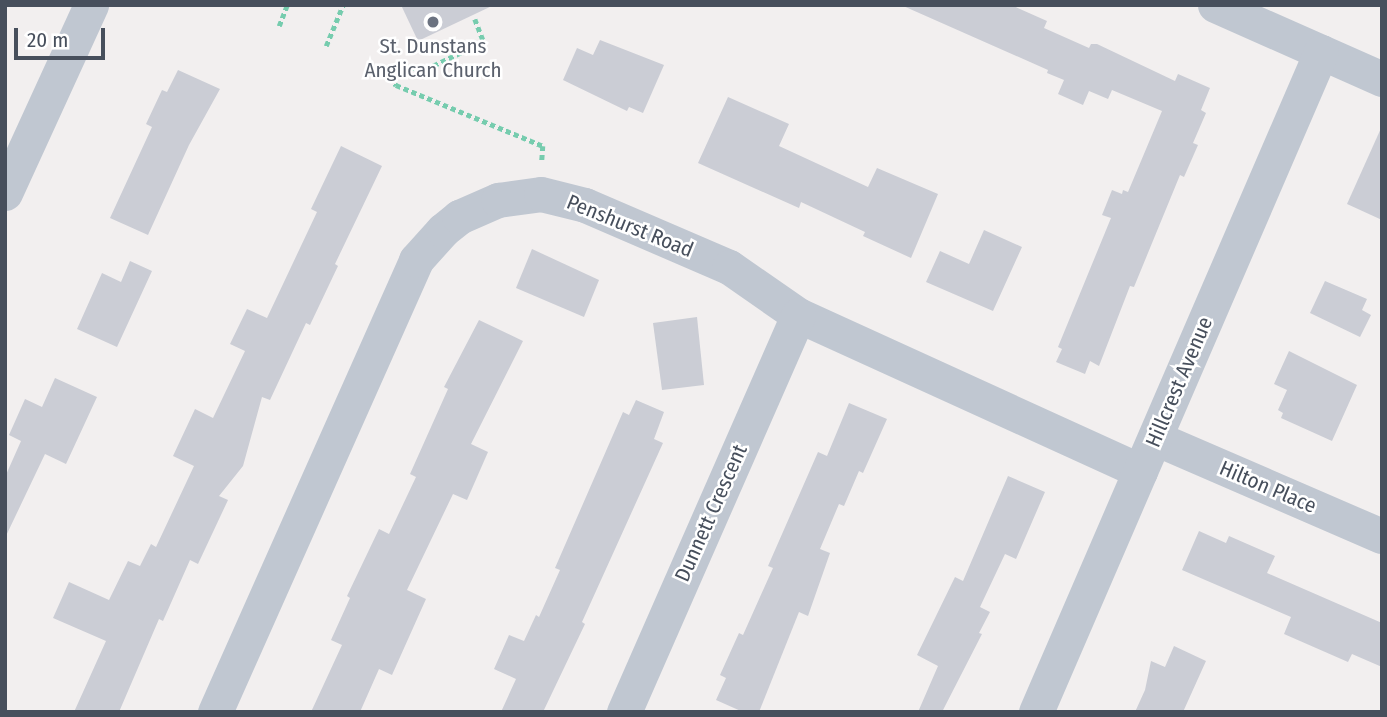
<!DOCTYPE html>
<style>
body{margin:0}
#map{position:relative;width:1387px;height:717px;overflow:hidden;background:#f2efef;font-family:"Fira Sans Condensed",sans-serif}
div>[style]{position:absolute}
.building>*{inset:0;background:#cbcdd5}
.path>*{height:4.5px;margin-top:-2.25px;transform-origin:0;background:repeating-linear-gradient(90deg,#76ccae 0 5px,transparent 0 8.5px)}
.minor>*{height:35px;margin:-17.5px;padding:0 17.5px;transform-origin:17.5px;border-radius:17.5px;background:#c0c7d1}
.dots>*{width:19px;height:19px;translate:-50% -50%;box-sizing:border-box;border:4px solid #fff;border-radius:50%}
span{translate:-50% -50%;white-space:nowrap;text-align:center;line-height:1.15;-webkit-text-stroke:5px #fff;paint-order:stroke}
.worship-label{font-size:21px;color:#5b616d}
.street-label{font-size:21px;color:#474f5c}
.frame{position:absolute;inset:0;border:7px solid #474f5c;pointer-events:none}
.scale{position:absolute;left:14px;top:28px;width:91px;height:32px;box-sizing:border-box;border:4px solid #474f5c;border-top:0;padding-left:9px;font-size:21px;line-height:24px;white-space:nowrap;color:#474f5c;-webkit-text-stroke:5px #fff;paint-order:stroke}
</style>
<div id="map">
<div class="building">
<div style="clip-path:polygon(401px 5px,494px 5px,418px 41px)"></div>
<div style="clip-path:polygon(901px 5px,1011px 5px,1047px 21px,1044px 28px,1089px 48px,1091px 44px,1097px 44px,1175px 81px,1178px 74px,1210px 88px,1201px 110px,1206px 113px,1193px 143px,1198px 145px,1184px 177px,1180px 175px,1134px 287px,1130px 286px,1099px 366px,1090px 361px,1085px 374px,1056px 362px,1062px 349px,1058px 347px,1111px 218px,1102px 215px,1112px 190px,1122px 194px,1123px 190px,1128px 192px,1162px 111px,1112px 90px,1108px 99px,1089px 91px,1083px 105px,1058px 94px,1064px 80px,1047px 73px,1048px 70px)"></div>
<div style="clip-path:polygon(600px 40px,664px 65px,643px 113px,629px 107px,627px 111px,563px 80px,577px 48px,593px 55px)"></div>
<div style="clip-path:polygon(178px 70px,220px 89px,189px 145px,148px 235px,110px 218px,152px 127px,146px 124px,162px 90px,167px 92px)"></div>
<div style="clip-path:polygon(728px 97px,789px 124px,779px 146px,868px 187px,877px 168px,938px 194px,911px 258px,863px 236px,865px 232px,801px 202px,799px 208px,698px 163px)"></div>
<div style="clip-path:polygon(1382px 126px,1382px 220px,1347px 204px)"></div>
<div style="clip-path:polygon(341px 146px,382px 166px,335px 264px,338px 266px,310px 325px,306px 323px,270px 400px,262px 397px,243px 466px,219px 496px,228px 500px,198px 564px,190px 560px,163px 621px,159px 619px,119px 712px,74px 712px,106px 641px,53px 618px,69px 582px,109px 600px,128px 561px,140px 566px,151px 544px,156px 547px,194px 466px,173px 456px,195px 409px,213px 418px,245px 351px,230px 344px,247px 309px,267px 318px,317px 212px,311px 209px)"></div>
<div style="clip-path:polygon(984px 230px,1022px 247px,993px 311px,926px 282px,940px 251px,969px 264px)"></div>
<div style="clip-path:polygon(532px 249px,599px 280px,584px 317px,516px 288px)"></div>
<div style="clip-path:polygon(130px 261px,152px 271px,117px 347px,77px 329px,102px 273px,121px 282px)"></div>
<div style="clip-path:polygon(1325px 281px,1367px 299px,1362px 310px,1371px 315px,1360px 337px,1310px 313px)"></div>
<div style="clip-path:polygon(697px 317px,704px 385px,662px 390px,653px 323px)"></div>
<div style="clip-path:polygon(479px 320px,523px 341px,471px 444px,488px 452px,467px 500px,453px 494px,407px 590px,426px 599px,392px 675px,379px 669px,360px 712px,311px 712px,342px 645px,331px 640px,350px 598px,347px 596px,379px 529px,389px 534px,416px 477px,410px 474px,448px 389px,444px 387px)"></div>
<div style="clip-path:polygon(1289px 351px,1357px 385px,1332px 441px,1281px 418px,1283px 413px,1278px 410px,1287px 390px,1274px 384px)"></div>
<div style="clip-path:polygon(55px 378px,97px 397px,66px 464px,45px 454px,5px 538px,5px 477px,21px 441px,9px 435px,25px 399px,42px 407px)"></div>
<div style="clip-path:polygon(636px 400px,664px 412px,654px 439px,663px 443px,582px 622px,585px 624px,543px 712px,501px 712px,516px 679px,494px 669px,509px 635px,524px 641px,536px 615px,539px 617px,560px 570px,555px 568px,623px 412px,629px 415px)"></div>
<div style="clip-path:polygon(849px 403px,887px 419px,863px 473px,859px 471px,844px 506px,839px 504px,820px 549px,830px 553px,808px 616px,799px 612px,759px 712px,743px 712px,716px 700px,726px 678px,720px 675px,739px 633px,743px 635px,773px 568px,768px 566px,818px 452px,827px 456px)"></div>
<div style="clip-path:polygon(1008px 476px,1045px 492px,1016px 559px,1005px 554px,980px 607px,990px 612px,979px 633px,982px 634px,942px 712px,918px 712px,938px 666px,917px 655px,955px 577px,963px 581px)"></div>
<div style="clip-path:polygon(1199px 531px,1226px 543px,1229px 536px,1275px 556px,1267px 573px,1382px 623px,1382px 667px,1352px 654px,1348px 662px,1284px 634px,1291px 617px,1182px 570px)"></div>
<div style="clip-path:polygon(1174px 646px,1206px 661px,1183px 712px,1135px 712px,1145px 690px,1151px 661px,1165px 667px)"></div>
</div>
<div class="path">
<div style="left:475px;top:19px;width:25px;rotate:69deg"></div>
<div style="left:484px;top:42px;width:65px;rotate:154.6deg"></div>
<div style="left:425px;top:70px;width:20px;rotate:-171deg"></div>
<div style="left:405px;top:67px;width:20px;rotate:171deg"></div>
<div style="left:385px;top:70px;width:19px;rotate:54deg"></div>
<div style="left:396px;top:85px;width:159px;rotate:22.5deg"></div>
<div style="left:543px;top:146px;width:16px;rotate:94deg"></div>
<div style="left:279px;top:26px;width:22px;rotate:-69deg"></div>
<div style="left:326px;top:46px;width:44px;rotate:-67.5deg"></div>
</div>
<div class="minor">
<div style="left:1215px;top:5px;width:183px;rotate:23.9deg"></div>
<div style="left:5px;top:193px;width:207px;rotate:-65.4deg"></div>
<div style="left:1155px;top:438px;width:247px;rotate:23.4deg"></div>
<div style="left:215px;top:712px;width:495px;rotate:-66deg"></div>
<div style="left:416px;top:260px;width:40px;rotate:-48deg"></div>
<div style="left:443px;top:230px;width:21px;rotate:-39deg"></div>
<div style="left:459px;top:217px;width:43px;rotate:-23.6deg"></div>
<div style="left:498px;top:200px;width:43px;rotate:-7.9deg"></div>
<div style="left:541px;top:194px;width:45px;rotate:14deg"></div>
<div style="left:585px;top:205px;width:157px;rotate:23.3deg"></div>
<div style="left:729px;top:267px;width:84px;rotate:34.8deg"></div>
<div style="left:798px;top:315px;width:376px;rotate:24.5deg"></div>
<div style="left:624px;top:712px;width:433px;rotate:-66.3deg"></div>
<div style="left:1036px;top:712px;width:719px;rotate:-66.64deg"></div>
</div>
<div class="dots">
<div style="left:433px;top:22px;background:#6b7280"></div>
</div>
<div class="worship-label">
<span style="left:433px;top:58px">St. Dunstans<br>Anglican Church</span>
</div>
<div class="street-label">
<span style="left:630px;top:226px;rotate:22deg">Penshurst Road</span>
<span style="left:1179px;top:382px;rotate:-67deg">Hillcrest Avenue</span>
<span style="left:1268px;top:487px;rotate:23deg">Hilton Place</span>
<span style="left:711px;top:513px;rotate:-66deg">Dunnett Crescent</span>
</div>
<div class="frame"></div>
<div class="scale">20 m</div>
</div>
